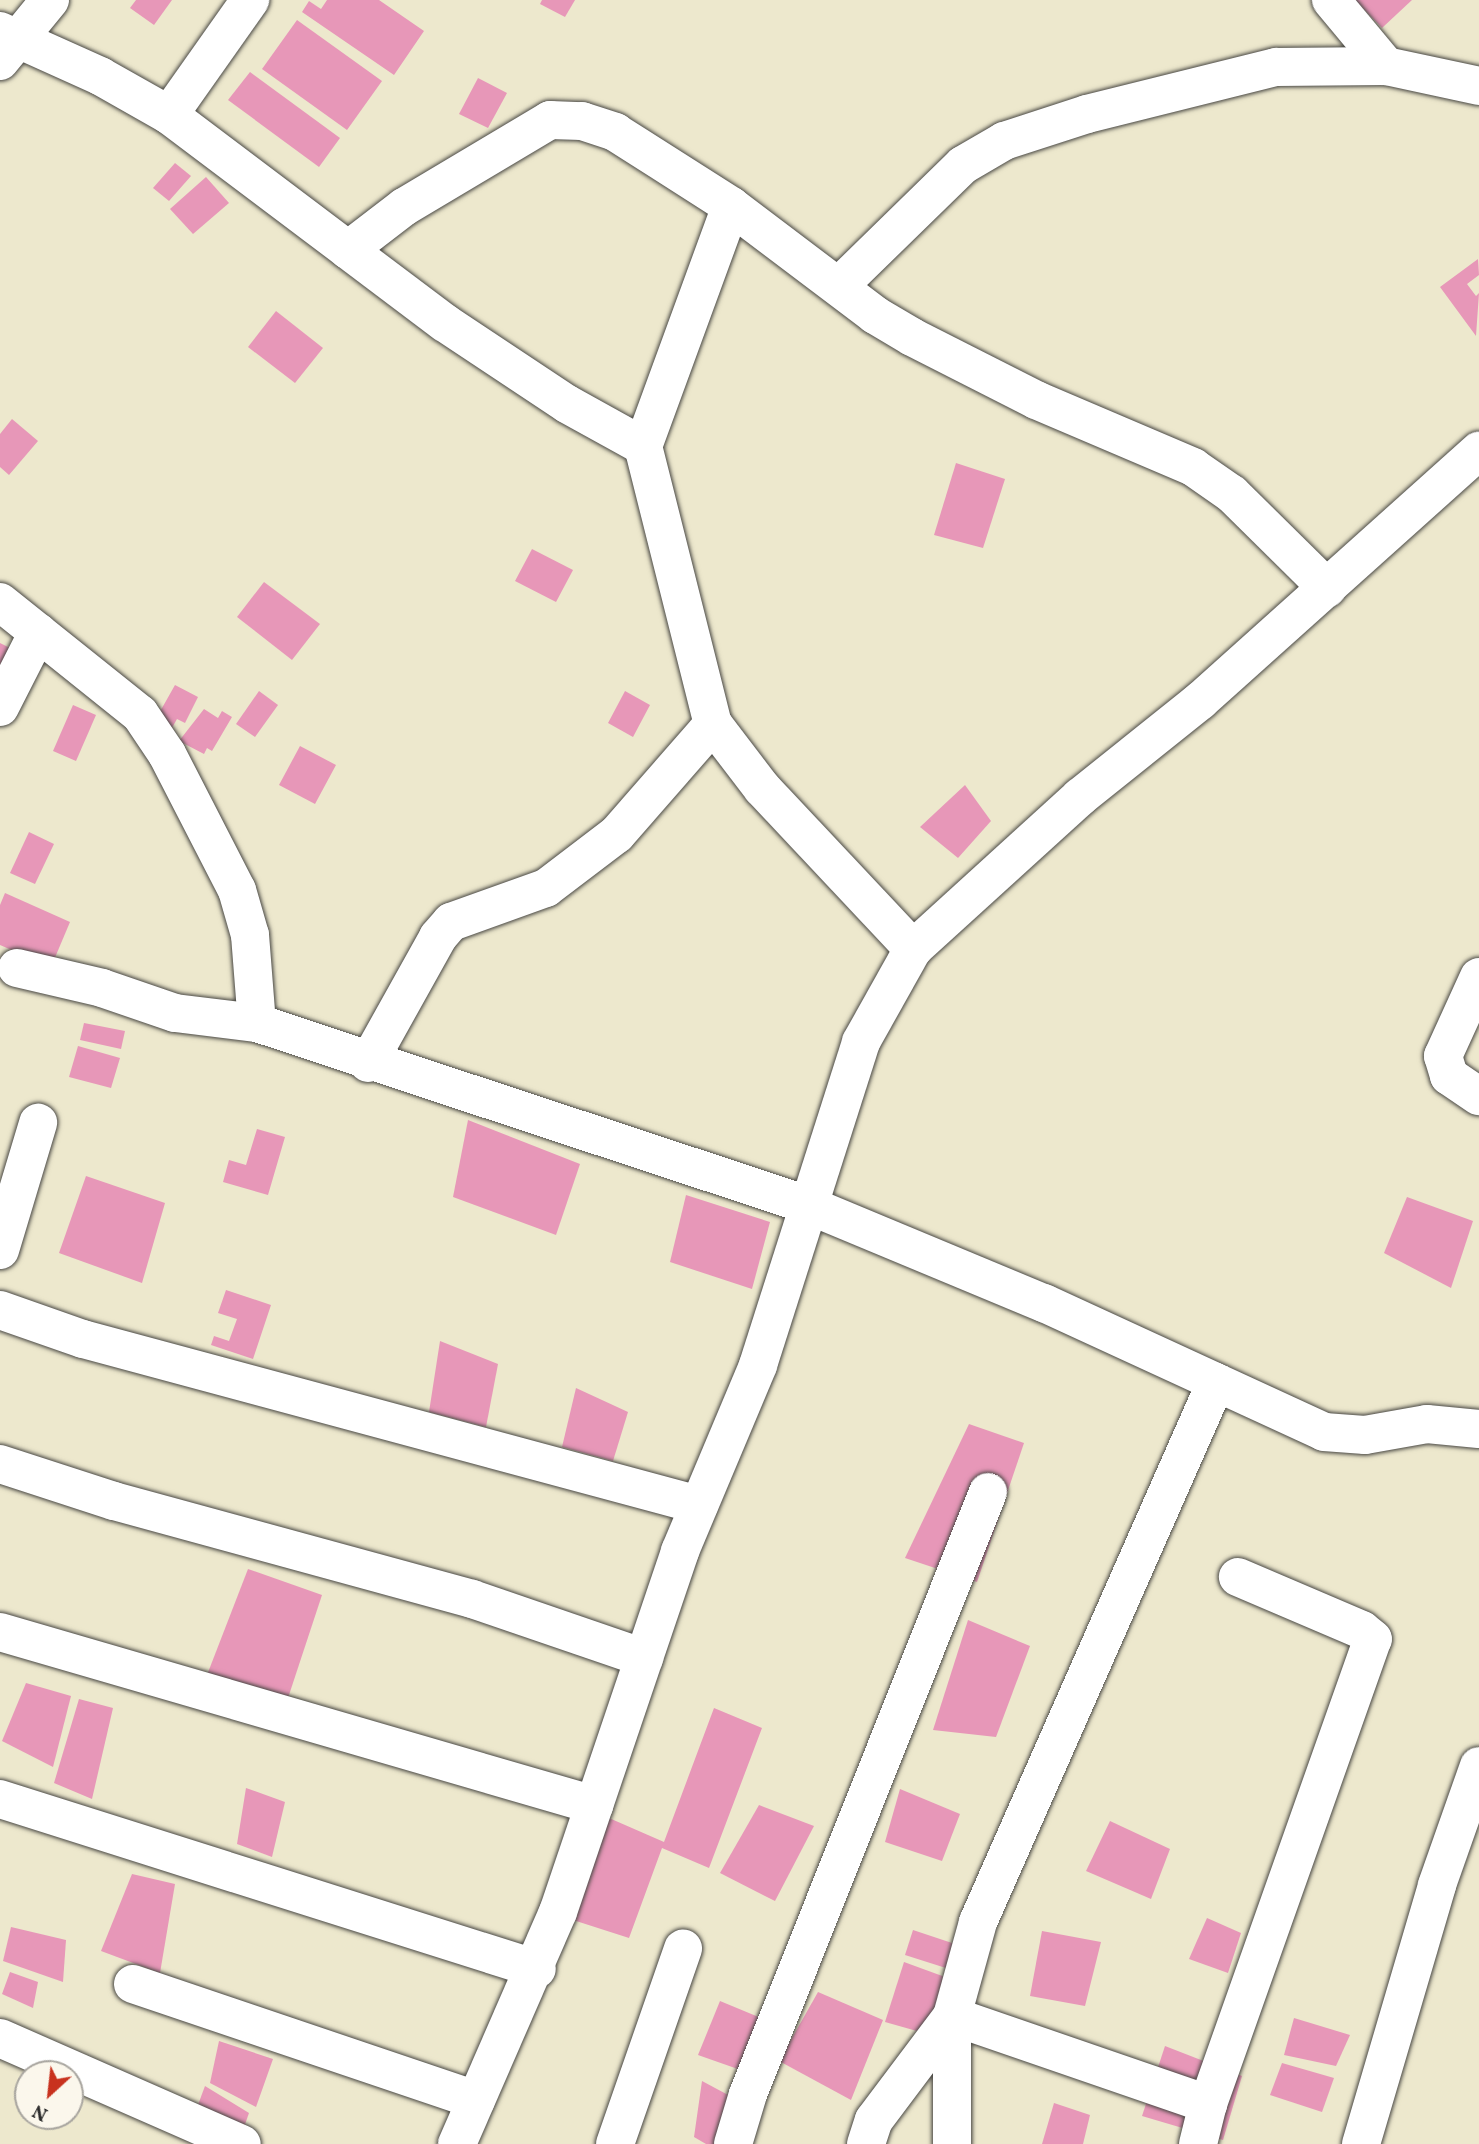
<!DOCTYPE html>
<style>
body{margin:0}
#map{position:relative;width:1479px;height:2144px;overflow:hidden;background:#ede8cd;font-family:Vollkorn,serif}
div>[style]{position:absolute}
.building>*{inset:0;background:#e797b8}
.roads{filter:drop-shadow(0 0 2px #484743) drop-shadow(0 0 2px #484743)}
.minor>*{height:38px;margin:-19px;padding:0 19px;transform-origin:19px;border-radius:19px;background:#fff}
span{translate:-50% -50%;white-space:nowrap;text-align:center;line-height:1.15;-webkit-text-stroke:6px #fbf7ec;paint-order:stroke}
.north{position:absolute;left:14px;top:2060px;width:70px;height:70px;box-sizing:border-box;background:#fbf7ec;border:2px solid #a8a59f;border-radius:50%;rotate:207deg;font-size:19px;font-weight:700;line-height:28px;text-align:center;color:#2b2b2b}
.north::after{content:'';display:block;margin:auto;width:24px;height:32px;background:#c8321e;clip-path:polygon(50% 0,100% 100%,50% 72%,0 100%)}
</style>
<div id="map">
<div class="building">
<div style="clip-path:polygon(136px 0,172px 0,154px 25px,130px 8px)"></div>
<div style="clip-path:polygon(327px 0,379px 0,424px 31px,394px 75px,302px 12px,309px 1px,321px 9px)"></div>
<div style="clip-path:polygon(542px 0,575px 0,565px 17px,540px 4px)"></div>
<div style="clip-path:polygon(1355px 0,1412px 0,1382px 28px)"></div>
<div style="clip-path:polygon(297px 20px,382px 81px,347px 130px,262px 69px)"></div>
<div style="clip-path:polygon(250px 72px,340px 138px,319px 167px,228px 100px)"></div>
<div style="clip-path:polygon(478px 78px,507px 93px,488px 128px,459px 114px)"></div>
<div style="clip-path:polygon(175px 163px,191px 176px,169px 201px,153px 188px)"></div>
<div style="clip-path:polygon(206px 177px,229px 203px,193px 234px,170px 209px)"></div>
<div style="clip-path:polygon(1478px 259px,1479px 275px,1467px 284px,1476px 296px,1479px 293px,1476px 336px,1440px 287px)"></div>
<div style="clip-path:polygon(276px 311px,323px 348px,295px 383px,248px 347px)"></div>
<div style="clip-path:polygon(12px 419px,38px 441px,9px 475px,0 467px,0 434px)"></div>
<div style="clip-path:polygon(956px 463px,1005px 479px,983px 548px,934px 535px)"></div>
<div style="clip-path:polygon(532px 549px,573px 570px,556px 602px,515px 581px)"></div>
<div style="clip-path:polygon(264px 582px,320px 624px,292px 660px,237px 617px)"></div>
<div style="clip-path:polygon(0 643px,20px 653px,0 694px)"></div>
<div style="clip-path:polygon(175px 685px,198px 697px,185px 723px,177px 719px,169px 733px,153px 724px)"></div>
<div style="clip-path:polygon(259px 691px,278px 705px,255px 737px,236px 724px)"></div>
<div style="clip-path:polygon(625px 691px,650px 705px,633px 737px,608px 723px)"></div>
<div style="clip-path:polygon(73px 705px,96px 715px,76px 761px,53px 751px)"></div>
<div style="clip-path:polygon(204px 709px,218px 718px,222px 711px,232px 717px,212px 751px,207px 748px,204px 754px,179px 741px)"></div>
<div style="clip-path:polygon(300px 746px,336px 765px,315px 804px,279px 785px)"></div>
<div style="clip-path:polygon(965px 785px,991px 821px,958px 858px,920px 827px)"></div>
<div style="clip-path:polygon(29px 832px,54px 844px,35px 884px,10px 873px)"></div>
<div style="clip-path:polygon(5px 893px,70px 922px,51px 967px,0 945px,0 905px)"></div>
<div style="clip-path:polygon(84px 1023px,125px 1031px,121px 1049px,80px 1040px)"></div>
<div style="clip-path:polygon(78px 1046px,120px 1058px,111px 1088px,69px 1077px)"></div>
<div style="clip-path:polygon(468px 1120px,580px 1164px,556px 1235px,453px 1197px)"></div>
<div style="clip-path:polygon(257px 1129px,285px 1137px,268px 1195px,223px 1182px,229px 1160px,246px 1165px)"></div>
<div style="clip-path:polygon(86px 1176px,165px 1203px,142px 1283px,59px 1253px)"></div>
<div style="clip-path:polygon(686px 1195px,770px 1222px,752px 1289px,670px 1262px)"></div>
<div style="clip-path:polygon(1407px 1197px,1473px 1221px,1451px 1288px,1384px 1253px)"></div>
<div style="clip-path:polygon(226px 1290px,271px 1305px,253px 1359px,211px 1345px,214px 1336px,229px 1341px,237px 1319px,218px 1313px)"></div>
<div style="clip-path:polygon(440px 1341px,498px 1364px,486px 1427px,429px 1412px)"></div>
<div style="clip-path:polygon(576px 1388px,628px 1412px,613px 1461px,562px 1447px)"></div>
<div style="clip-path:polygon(969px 1424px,1024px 1443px,977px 1582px,905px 1558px)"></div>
<div style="clip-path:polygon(248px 1569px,322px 1595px,287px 1701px,207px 1675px)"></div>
<div style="clip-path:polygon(968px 1620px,1030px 1646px,996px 1737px,933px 1730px)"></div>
<div style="clip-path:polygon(26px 1683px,71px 1696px,53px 1767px,2px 1741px)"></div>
<div style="clip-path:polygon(79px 1699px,113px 1708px,92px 1799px,54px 1783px)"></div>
<div style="clip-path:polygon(714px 1708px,762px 1728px,709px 1868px,662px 1848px,629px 1938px,573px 1920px,609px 1818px,664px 1842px)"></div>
<div style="clip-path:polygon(246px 1788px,285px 1802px,272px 1857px,237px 1844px)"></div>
<div style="clip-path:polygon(900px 1789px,960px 1814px,942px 1861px,885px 1842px)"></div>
<div style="clip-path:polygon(759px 1805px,814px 1826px,775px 1901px,720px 1873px)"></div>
<div style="clip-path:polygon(1110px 1821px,1170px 1849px,1151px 1899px,1086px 1871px)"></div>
<div style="clip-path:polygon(132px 1874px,175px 1884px,160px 1973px,101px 1951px)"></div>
<div style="clip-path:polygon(1207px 1918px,1241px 1933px,1228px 1973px,1189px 1959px)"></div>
<div style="clip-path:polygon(11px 1927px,66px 1940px,63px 1982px,3px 1961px)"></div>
<div style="clip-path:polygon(913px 1930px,958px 1945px,949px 1969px,905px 1955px)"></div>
<div style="clip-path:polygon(1042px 1931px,1101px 1942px,1085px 2006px,1030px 1996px)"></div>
<div style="clip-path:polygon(904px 1962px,945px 1977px,931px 2035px,885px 2022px)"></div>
<div style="clip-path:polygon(10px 1972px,38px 1982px,33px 2008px,2px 1994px)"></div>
<div style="clip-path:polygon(818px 1992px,883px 2020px,851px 2100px,779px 2061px)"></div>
<div style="clip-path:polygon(720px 2001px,778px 2025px,752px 2074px,698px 2055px)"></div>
<div style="clip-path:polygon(1294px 2018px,1350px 2035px,1336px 2066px,1284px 2055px)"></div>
<div style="clip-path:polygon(219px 2041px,273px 2059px,256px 2107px,210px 2083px)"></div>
<div style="clip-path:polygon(1165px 2046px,1242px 2076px,1223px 2140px,1142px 2116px)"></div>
<div style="clip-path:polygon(1282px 2063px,1334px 2078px,1322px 2112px,1270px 2095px)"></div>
<div style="clip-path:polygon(702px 2081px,745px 2104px,729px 2144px,706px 2144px,694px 2137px)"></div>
<div style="clip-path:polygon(205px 2086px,249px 2113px,238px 2144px,189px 2129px)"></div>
<div style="clip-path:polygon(1054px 2103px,1090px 2115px,1083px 2144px,1042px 2144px)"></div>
</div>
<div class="roads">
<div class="minor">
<div style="left:1331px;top:0;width:86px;rotate:50.2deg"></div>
<div style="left:0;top:31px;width:110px;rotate:24.2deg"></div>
<div style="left:100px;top:76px;width:79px;rotate:29.5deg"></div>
<div style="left:169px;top:115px;width:224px;rotate:37deg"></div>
<div style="left:348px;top:250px;width:71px;rotate:-37.5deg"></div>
<div style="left:404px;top:207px;width:170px;rotate:-30.8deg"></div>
<div style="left:550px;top:120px;width:32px;rotate:2deg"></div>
<div style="left:582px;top:121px;width:35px;rotate:18deg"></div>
<div style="left:615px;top:132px;width:138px;rotate:32.5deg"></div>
<div style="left:731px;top:206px;width:181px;rotate:37.1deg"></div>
<div style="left:875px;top:315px;width:43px;rotate:30.7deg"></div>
<div style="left:912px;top:337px;width:139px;rotate:26.9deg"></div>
<div style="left:1036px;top:400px;width:171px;rotate:23.1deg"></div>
<div style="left:1193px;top:467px;width:47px;rotate:34.7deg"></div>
<div style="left:1232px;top:494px;width:134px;rotate:44.7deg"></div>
<div style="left:0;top:61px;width:79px;rotate:-50.7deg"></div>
<div style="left:169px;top:115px;width:141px;rotate:-54.8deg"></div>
<div style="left:731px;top:206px;width:256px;rotate:110.1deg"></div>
<div style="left:643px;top:446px;width:287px;rotate:75.9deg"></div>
<div style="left:713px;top:724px;width:81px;rotate:52.6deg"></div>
<div style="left:762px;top:788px;width:221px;rotate:46.8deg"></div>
<div style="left:348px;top:250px;width:121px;rotate:37deg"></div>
<div style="left:445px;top:323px;width:146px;rotate:33.6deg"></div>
<div style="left:567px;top:404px;width:87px;rotate:28.9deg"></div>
<div style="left:839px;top:286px;width:173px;rotate:-44.3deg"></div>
<div style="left:963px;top:165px;width:48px;rotate:-30.3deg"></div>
<div style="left:1004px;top:141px;width:87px;rotate:-18deg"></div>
<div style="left:1087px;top:114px;width:195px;rotate:-14deg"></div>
<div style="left:1276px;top:67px;width:110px;rotate:-0.5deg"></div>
<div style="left:1386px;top:66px;width:95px;rotate:12.1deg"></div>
<div style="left:0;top:602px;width:179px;rotate:38.7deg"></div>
<div style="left:140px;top:714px;width:48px;rotate:56deg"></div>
<div style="left:167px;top:754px;width:153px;rotate:62.8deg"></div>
<div style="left:237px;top:890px;width:47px;rotate:73.9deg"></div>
<div style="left:250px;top:935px;width:88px;rotate:85.5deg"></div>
<div style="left:0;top:707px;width:84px;rotate:-63.1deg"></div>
<div style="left:17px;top:968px;width:87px;rotate:13.2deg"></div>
<div style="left:102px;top:988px;width:77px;rotate:18.9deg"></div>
<div style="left:175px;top:1013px;width:83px;rotate:7deg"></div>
<div style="left:257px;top:1023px;width:580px;rotate:18.28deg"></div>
<div style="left:808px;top:1205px;width:256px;rotate:22.6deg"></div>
<div style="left:1044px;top:1303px;width:308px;rotate:24.7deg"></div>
<div style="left:1324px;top:1432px;width:41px;rotate:4.2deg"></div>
<div style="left:1365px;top:1435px;width:63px;rotate:-10.1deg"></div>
<div style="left:1427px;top:1424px;width:52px;rotate:5.5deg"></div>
<div style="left:1479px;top:977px;width:87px;rotate:114.5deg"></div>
<div style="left:1443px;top:1056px;width:21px;rotate:73deg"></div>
<div style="left:1449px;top:1076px;width:36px;rotate:34deg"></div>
<div style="left:368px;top:1063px;width:144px;rotate:-60.9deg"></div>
<div style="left:438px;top:937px;width:20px;rotate:-49deg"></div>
<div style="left:451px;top:922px;width:101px;rotate:-19.7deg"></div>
<div style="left:546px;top:888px;width:89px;rotate:-37.3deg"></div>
<div style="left:617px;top:834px;width:146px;rotate:-48.9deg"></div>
<div style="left:0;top:1250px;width:133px;rotate:-73.3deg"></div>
<div style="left:0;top:1310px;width:88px;rotate:19.3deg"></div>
<div style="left:83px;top:1339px;width:638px;rotate:15.08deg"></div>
<div style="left:0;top:1464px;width:120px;rotate:18deg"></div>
<div style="left:114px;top:1501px;width:371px;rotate:15.3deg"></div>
<div style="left:472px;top:1599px;width:182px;rotate:18.9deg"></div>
<div style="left:0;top:1632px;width:619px;rotate:16.24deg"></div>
<div style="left:0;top:1799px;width:563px;rotate:17.57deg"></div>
<div style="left:133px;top:1984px;width:362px;rotate:18.7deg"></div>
<div style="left:0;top:2038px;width:264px;rotate:23.7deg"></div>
<div style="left:457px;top:2144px;width:253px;rotate:-66.5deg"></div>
<div style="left:558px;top:1912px;width:381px;rotate:-71.3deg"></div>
<div style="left:680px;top:1551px;width:202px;rotate:-67.2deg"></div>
<div style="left:758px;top:1365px;width:339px;rotate:-72.3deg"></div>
<div style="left:861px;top:1042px;width:107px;rotate:-60.8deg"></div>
<div style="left:913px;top:949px;width:226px;rotate:-42.3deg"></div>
<div style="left:1080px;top:797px;width:154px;rotate:-38.7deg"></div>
<div style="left:1200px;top:701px;width:375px;rotate:-41.9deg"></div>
<div style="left:615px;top:2144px;width:207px;rotate:-70.8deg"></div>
<div style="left:733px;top:2144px;width:52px;rotate:-73.3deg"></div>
<div style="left:748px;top:2094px;width:648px;rotate:-68.26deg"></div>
<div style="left:866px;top:2144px;width:25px;rotate:-72deg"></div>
<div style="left:874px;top:2120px;width:130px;rotate:-53.1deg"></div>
<div style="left:952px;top:2016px;width:271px;rotate:19deg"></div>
<div style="left:952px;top:2144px;width:128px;rotate:-90deg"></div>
<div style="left:952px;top:2016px;width:98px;rotate:-74.5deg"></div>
<div style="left:978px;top:1922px;width:590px;rotate:-66.21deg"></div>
<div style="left:1198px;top:2144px;width:41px;rotate:-76deg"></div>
<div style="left:1208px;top:2104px;width:493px;rotate:-70.5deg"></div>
<div style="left:1373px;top:1639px;width:14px;rotate:-141deg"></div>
<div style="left:1362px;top:1630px;width:135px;rotate:-156.9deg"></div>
<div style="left:1361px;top:2144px;width:270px;rotate:-73.6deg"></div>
<div style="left:1437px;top:1885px;width:126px;rotate:-70.6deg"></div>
</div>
</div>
<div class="north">N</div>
</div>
